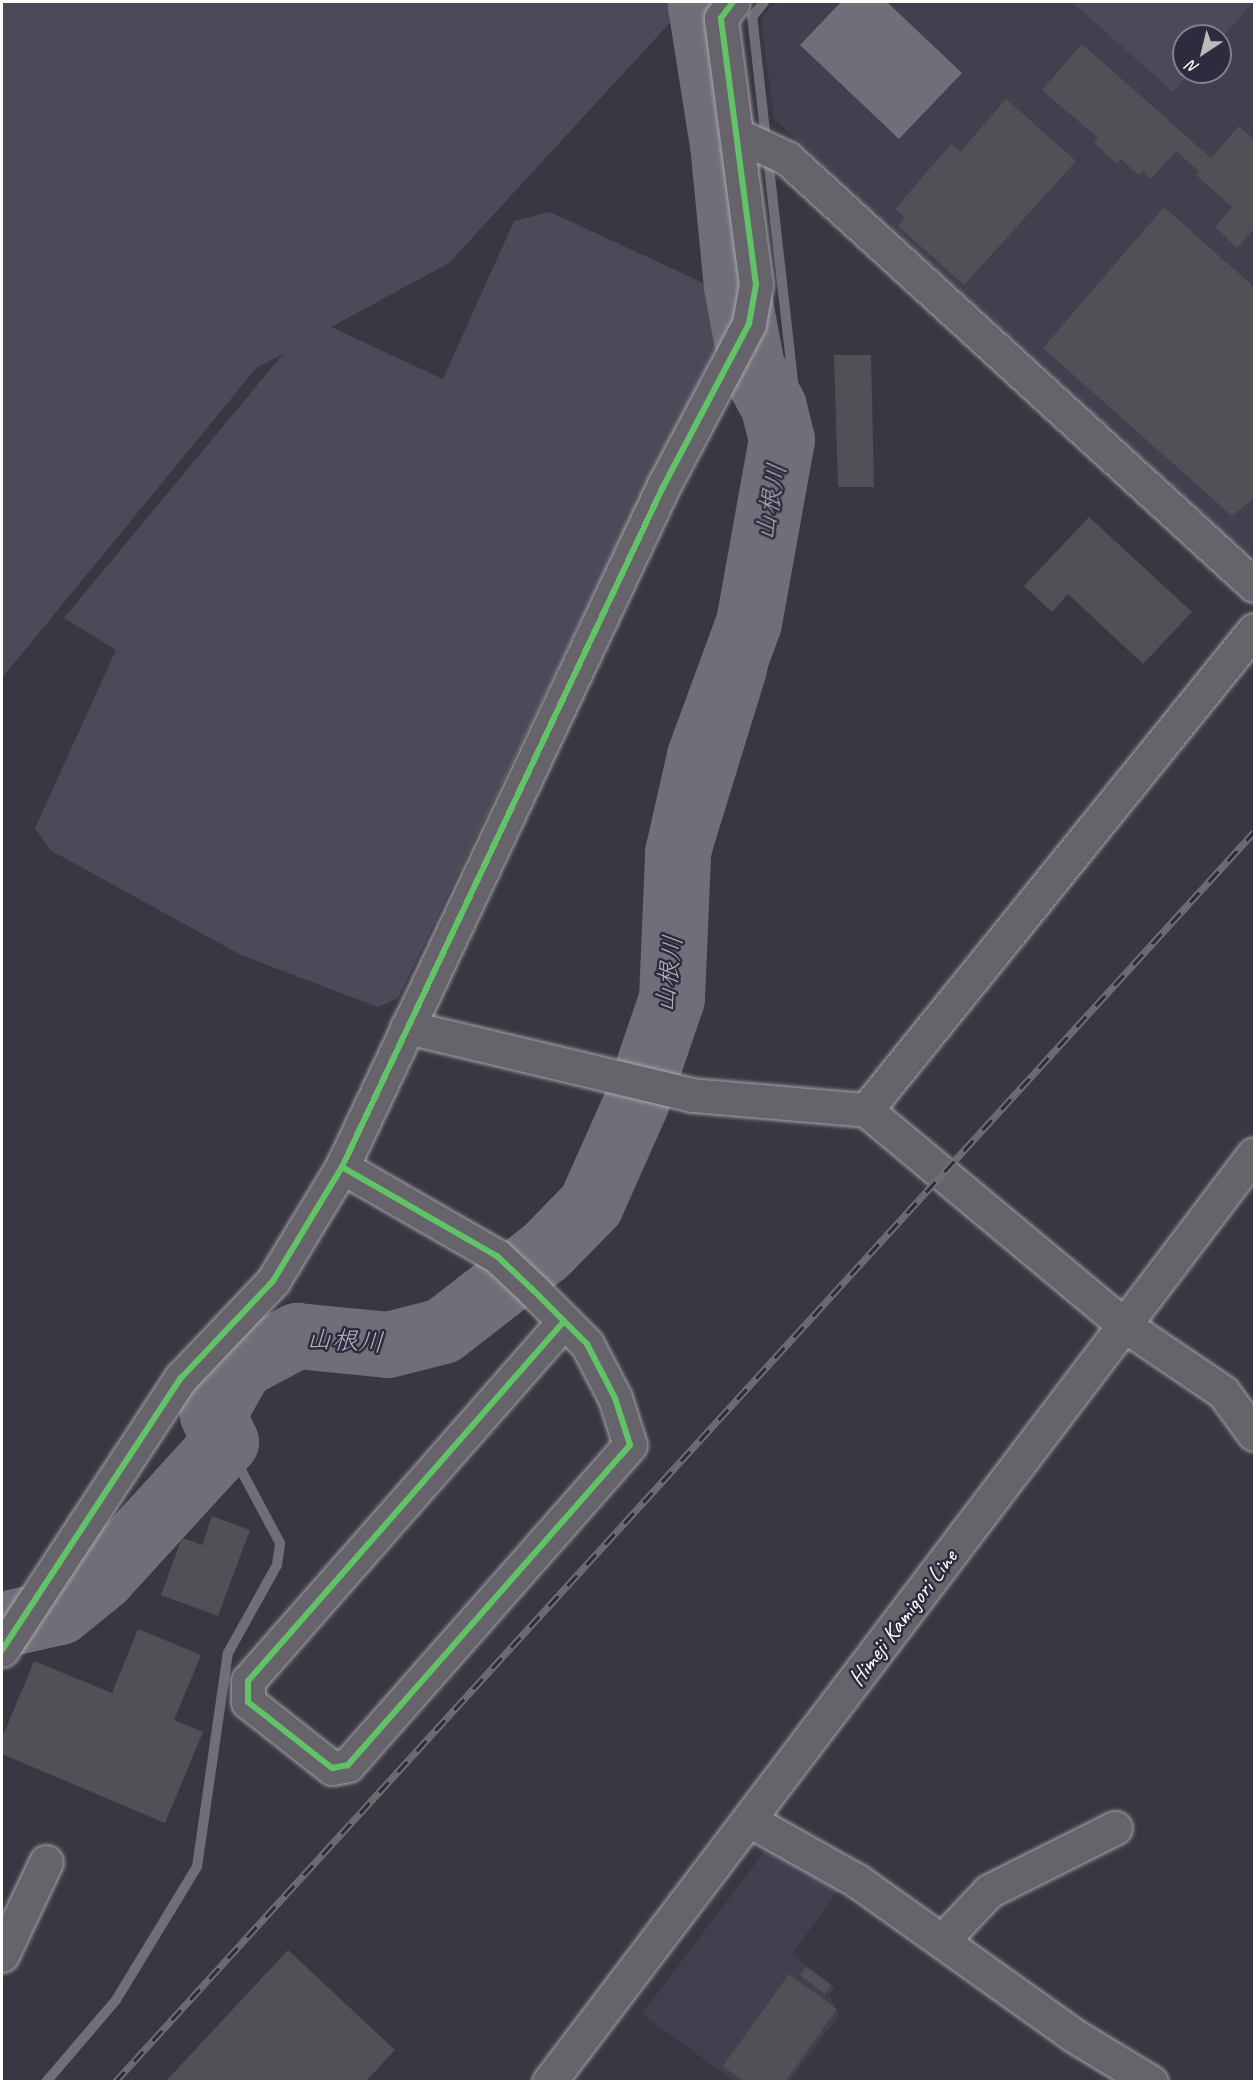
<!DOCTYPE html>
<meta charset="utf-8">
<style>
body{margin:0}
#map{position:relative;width:1256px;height:2083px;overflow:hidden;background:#393741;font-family:Caveat,"Klee One",sans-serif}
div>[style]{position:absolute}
.built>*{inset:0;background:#433f4f}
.green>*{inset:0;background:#4e4958}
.water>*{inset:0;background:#716e79}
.stream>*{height:10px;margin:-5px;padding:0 5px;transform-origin:5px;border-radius:5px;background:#716e79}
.river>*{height:66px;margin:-33px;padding:0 33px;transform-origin:33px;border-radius:33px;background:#716e79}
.building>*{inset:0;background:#515056}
.roads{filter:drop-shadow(0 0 2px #a6a5aa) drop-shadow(0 0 2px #a6a5aa)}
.minor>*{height:33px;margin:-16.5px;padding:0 16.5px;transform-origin:16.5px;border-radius:16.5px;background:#66646a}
.major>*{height:33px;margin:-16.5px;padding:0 16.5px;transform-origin:16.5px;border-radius:16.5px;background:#66646a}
.rail>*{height:7px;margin-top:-3.5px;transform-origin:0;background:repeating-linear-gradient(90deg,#2f2a3d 0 14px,#6f6e73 0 28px);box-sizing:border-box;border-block:2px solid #6f6e73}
.cycleway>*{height:6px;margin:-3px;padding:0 3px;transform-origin:3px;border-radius:3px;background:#61c268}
span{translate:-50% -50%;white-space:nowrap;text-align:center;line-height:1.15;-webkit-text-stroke:5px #2f2a3d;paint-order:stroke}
.street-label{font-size:24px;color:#fff}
.water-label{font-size:26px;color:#b4b2b9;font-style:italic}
.frame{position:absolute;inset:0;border:3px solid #fff;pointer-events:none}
.north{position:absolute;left:1172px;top:24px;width:60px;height:60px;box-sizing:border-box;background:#2f2a3d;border:2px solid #827f8b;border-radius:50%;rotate:215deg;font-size:16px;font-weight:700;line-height:24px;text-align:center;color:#fff}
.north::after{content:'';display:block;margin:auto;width:21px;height:27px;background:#bab9bc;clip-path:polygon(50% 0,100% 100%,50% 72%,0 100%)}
</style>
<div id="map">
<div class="built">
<div style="clip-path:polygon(evenodd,775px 2px,1254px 2px,1254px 556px,1230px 538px,774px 119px,761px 19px,775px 2px,1184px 36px,1220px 36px,1220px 72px,1184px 72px,1184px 36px)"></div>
<div style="clip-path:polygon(772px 1841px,841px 1887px,792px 1954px,835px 1987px,830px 1995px,838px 2016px,790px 2081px,734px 2081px,642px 2014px)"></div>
</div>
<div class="green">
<div style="clip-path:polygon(2px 2px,689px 2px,449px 263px,331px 327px,443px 379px,514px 221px,550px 212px,727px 294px,715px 317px,723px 341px,647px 484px,398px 998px,378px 1007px,241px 955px,50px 850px,35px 828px,116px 650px,64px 618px,283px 354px,257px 367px,2px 678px)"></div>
<div style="clip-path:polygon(1072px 2px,1254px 2px,1220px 40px,1220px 36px,1184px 36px,1184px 72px,1191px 72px,1173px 92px)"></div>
</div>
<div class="water">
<div style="clip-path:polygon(841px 2px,887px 2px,962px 73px,899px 139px,800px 45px)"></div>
</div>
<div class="stream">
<div style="left:676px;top:914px;width:34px;rotate:-53deg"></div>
<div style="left:696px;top:887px;width:221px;rotate:-72.9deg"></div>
<div style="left:761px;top:676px;width:210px;rotate:-78.5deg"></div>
<div style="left:803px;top:470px;width:456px;rotate:-96.4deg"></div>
<div style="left:752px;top:17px;width:19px;rotate:-51deg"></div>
<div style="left:46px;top:2082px;width:108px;rotate:-49.5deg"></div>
<div style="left:116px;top:2000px;width:156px;rotate:-58.7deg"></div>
<div style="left:197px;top:1867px;width:216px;rotate:-81.8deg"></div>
<div style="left:228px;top:1653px;width:101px;rotate:-60.9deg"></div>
<div style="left:277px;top:1565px;width:22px;rotate:-82deg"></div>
<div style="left:280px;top:1543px;width:115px;rotate:-118.1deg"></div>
</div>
<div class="river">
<div style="left:2px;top:1625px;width:59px;rotate:-12.6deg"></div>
<div style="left:60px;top:1612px;width:54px;rotate:-39deg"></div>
<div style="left:102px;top:1578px;width:184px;rotate:-47.6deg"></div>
<div style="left:226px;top:1442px;width:30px;rotate:-116deg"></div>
<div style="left:213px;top:1415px;width:56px;rotate:-60.3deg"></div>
<div style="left:241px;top:1366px;width:64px;rotate:-28.2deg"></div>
<div style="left:297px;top:1336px;width:91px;rotate:5.6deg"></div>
<div style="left:388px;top:1345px;width:57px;rotate:-14.3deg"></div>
<div style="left:443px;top:1331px;width:129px;rotate:-37.8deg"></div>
<div style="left:545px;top:1252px;width:66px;rotate:-45.6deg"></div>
<div style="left:591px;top:1205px;width:111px;rotate:-66deg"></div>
<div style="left:636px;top:1104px;width:111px;rotate:-71.1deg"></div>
<div style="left:672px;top:999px;width:146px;rotate:-87.6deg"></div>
<div style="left:678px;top:853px;width:99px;rotate:-77.2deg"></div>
<div style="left:700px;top:756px;width:142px;rotate:-69.8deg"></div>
<div style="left:749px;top:623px;width:186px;rotate:-79.8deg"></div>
<div style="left:782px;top:440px;width:34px;rotate:-104deg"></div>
<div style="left:774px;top:407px;width:46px;rotate:-118.8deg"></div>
<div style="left:752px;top:367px;width:81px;rotate:-100.6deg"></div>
<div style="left:737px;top:287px;width:143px;rotate:-95.6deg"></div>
<div style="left:723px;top:145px;width:141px;rotate:-99deg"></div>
<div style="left:701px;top:6px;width:6px;rotate:-45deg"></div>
</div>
<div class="building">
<div style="clip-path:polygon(1082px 44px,1211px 158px,1239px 126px,1254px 140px,1254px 229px,1237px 248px,1215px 227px,1232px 207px,1196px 175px,1199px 171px,1176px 151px,1151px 179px,1143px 171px,1139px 175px,1121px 159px,1117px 164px,1094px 143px,1098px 138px,1042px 90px)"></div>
<div style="clip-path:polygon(1006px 99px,1076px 161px,964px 285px,898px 226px,905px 218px,895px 209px,951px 144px,960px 152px)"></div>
<div style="clip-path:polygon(1164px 207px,1254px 287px,1254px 498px,1232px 516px,1043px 348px)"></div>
<div style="clip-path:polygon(834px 355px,871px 355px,874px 487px,838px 487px)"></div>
<div style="clip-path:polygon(1089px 517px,1192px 612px,1143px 664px,1068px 594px,1052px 612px,1024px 586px)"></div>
<div style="clip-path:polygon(212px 1516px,250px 1530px,218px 1616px,161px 1595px,182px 1538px,202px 1545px)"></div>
<div style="clip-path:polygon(138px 1629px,201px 1655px,174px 1720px,203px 1732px,165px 1823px,2px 1754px,2px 1738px,34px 1661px,112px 1693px)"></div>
<div style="clip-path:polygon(288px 1950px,395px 2050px,365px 2082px,165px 2082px)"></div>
<div style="clip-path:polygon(806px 1967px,831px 1985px,825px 1994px,800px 1975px)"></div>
<div style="clip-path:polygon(789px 1974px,837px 2009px,785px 2082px,744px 2082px,723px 2066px)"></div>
</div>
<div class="roads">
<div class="minor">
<div style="left:737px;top:135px;width:55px;rotate:24.7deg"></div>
<div style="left:787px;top:158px;width:633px;rotate:42.44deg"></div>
<div style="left:407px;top:1027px;width:293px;rotate:13.4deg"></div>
<div style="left:692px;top:1095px;width:175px;rotate:4.9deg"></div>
<div style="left:866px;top:1110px;width:336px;rotate:39.8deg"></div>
<div style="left:1124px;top:1325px;width:120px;rotate:34.1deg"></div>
<div style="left:1223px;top:1392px;width:52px;rotate:53.6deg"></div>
<div style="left:866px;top:1110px;width:617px;rotate:-51.05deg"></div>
<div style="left:342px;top:1167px;width:179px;rotate:29.9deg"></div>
<div style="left:497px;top:1256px;width:50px;rotate:43.4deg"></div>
<div style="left:533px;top:1290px;width:76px;rotate:45deg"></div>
<div style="left:587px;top:1344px;width:61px;rotate:62.6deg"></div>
<div style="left:615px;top:1398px;width:49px;rotate:72.3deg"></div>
<div style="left:630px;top:1445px;width:427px;rotate:131.4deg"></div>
<div style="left:348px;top:1765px;width:16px;rotate:169deg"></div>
<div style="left:332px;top:1768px;width:107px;rotate:-141.8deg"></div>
<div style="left:248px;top:1702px;width:21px;rotate:-90deg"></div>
<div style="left:248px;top:1681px;width:479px;rotate:-48.7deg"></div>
<div style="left:2px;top:1650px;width:326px;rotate:-56.7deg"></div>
<div style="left:181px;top:1378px;width:134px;rotate:-46.5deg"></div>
<div style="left:273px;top:1281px;width:133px;rotate:-58.8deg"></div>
<div style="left:342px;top:1167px;width:754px;rotate:-64.73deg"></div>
<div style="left:664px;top:485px;width:182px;rotate:-62.2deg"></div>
<div style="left:749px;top:324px;width:40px;rotate:-80deg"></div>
<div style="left:756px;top:285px;width:269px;rotate:-97.5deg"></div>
<div style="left:721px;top:18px;width:20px;rotate:-53deg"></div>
<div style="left:749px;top:1820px;width:123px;rotate:29.3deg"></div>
<div style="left:856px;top:1880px;width:267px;rotate:35.5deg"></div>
<div style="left:1073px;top:2035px;width:91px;rotate:31.1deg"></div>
<div style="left:942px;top:1941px;width:69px;rotate:-46.8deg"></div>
<div style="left:989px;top:1891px;width:141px;rotate:-26.6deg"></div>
<div style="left:2px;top:1955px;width:103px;rotate:-64.7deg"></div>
</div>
<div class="major">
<div style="left:549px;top:2082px;width:1165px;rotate:-52.78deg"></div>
</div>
</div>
<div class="rail">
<div style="left:115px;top:2082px;width:1691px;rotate:-47.66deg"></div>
</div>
<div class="cycleway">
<div style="left:342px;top:1167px;width:179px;rotate:29.9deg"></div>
<div style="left:497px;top:1256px;width:50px;rotate:43.4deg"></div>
<div style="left:533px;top:1290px;width:76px;rotate:45deg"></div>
<div style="left:587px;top:1344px;width:61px;rotate:62.6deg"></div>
<div style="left:615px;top:1398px;width:49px;rotate:72.3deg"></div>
<div style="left:630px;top:1445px;width:427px;rotate:131.4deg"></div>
<div style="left:348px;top:1765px;width:16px;rotate:169deg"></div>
<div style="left:332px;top:1768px;width:107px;rotate:-141.8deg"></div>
<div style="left:248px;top:1702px;width:21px;rotate:-90deg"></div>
<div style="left:248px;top:1681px;width:479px;rotate:-48.7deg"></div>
<div style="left:2px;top:1650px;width:326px;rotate:-56.7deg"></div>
<div style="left:181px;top:1378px;width:134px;rotate:-46.5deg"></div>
<div style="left:273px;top:1281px;width:133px;rotate:-58.8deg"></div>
<div style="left:342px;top:1167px;width:754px;rotate:-64.73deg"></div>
<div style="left:664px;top:485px;width:182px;rotate:-62.2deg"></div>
<div style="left:749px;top:324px;width:40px;rotate:-80deg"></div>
<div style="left:756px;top:285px;width:269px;rotate:-97.5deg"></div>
<div style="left:721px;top:18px;width:20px;rotate:-53deg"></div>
</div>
<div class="street-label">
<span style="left:903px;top:1618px;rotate:-53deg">Himeji Kamigori Line</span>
</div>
<div class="water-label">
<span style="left:771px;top:502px;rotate:-80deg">山根川</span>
<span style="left:669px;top:974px;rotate:-83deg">山根川</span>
<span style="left:345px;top:1341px;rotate:3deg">山根川</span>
</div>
<div class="frame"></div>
<div class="north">N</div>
</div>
